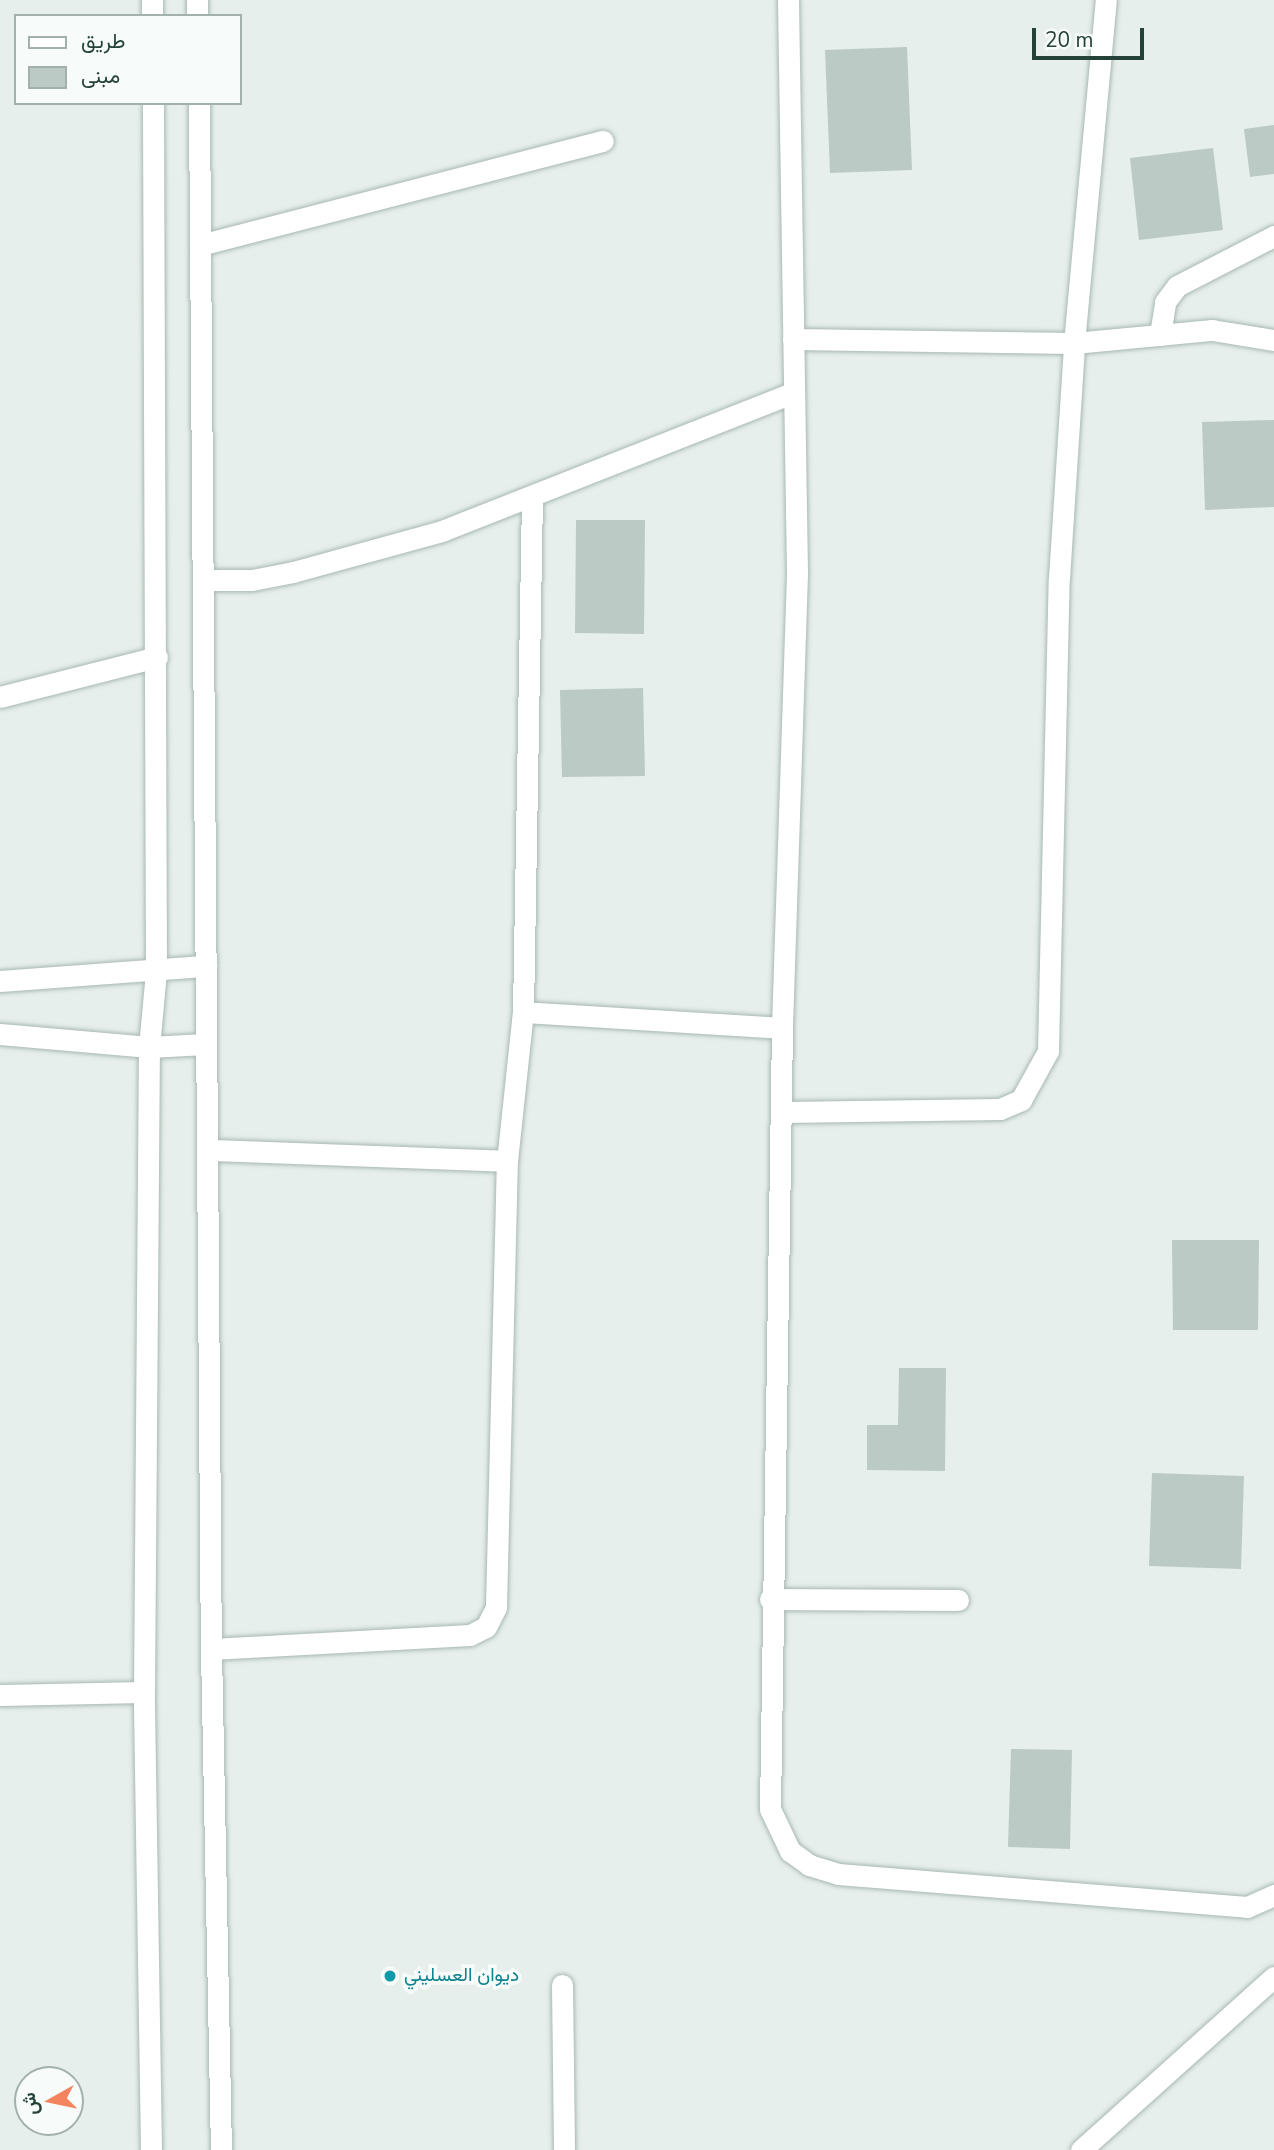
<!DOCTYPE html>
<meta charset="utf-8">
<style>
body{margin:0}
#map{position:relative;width:1274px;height:2150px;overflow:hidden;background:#e6efeb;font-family:"Nunito Sans",Vazirmatn,sans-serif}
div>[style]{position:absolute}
.building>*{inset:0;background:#bbcac4}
.roads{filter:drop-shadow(0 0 2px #a8b8b2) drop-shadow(0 0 2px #a8b8b2)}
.service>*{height:21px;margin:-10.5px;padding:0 10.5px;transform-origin:10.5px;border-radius:10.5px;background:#fff}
.minor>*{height:21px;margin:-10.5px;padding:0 10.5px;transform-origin:10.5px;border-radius:10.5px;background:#fff}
.tertiary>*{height:21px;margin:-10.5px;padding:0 10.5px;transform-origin:10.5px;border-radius:10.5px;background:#fff}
.dots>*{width:19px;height:19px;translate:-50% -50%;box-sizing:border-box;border:4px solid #f7fbf9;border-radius:50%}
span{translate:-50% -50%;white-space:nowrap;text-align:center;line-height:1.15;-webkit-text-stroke:7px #f7fbf9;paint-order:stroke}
.culture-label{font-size:19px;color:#0d838f}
.left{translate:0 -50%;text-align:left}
.legend{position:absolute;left:14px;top:14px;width:228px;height:91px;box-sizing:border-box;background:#f7fbf9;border:2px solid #a3b1ad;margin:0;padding:9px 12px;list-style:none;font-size:21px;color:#24423a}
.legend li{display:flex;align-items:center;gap:14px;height:35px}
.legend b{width:35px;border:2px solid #a3b1ad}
.north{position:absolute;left:14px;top:2066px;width:70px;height:70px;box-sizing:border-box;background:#f7fbf9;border:2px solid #a3b1ad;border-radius:50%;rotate:261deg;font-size:19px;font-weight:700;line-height:28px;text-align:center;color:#24423a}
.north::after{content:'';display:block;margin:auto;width:24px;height:32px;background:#f4845f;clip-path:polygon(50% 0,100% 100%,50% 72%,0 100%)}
.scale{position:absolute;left:1032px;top:28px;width:112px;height:32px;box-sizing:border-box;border:4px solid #24423a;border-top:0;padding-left:9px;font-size:21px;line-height:24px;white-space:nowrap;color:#24423a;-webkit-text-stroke:5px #f7fbf9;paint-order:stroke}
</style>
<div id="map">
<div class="building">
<div style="clip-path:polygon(907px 47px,912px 170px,830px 173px,825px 50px)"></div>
<div style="clip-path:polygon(1274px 125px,1274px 174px,1250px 177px,1244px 129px)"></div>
<div style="clip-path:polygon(1213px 148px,1223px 230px,1139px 240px,1130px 158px)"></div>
<div style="clip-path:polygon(1274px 420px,1274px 507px,1205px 510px,1202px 422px)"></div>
<div style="clip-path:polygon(576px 520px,645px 520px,644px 634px,575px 633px)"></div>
<div style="clip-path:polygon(643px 688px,645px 776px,562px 777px,560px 690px)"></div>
<div style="clip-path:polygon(1172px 1240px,1259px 1240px,1258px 1330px,1173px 1330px)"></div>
<div style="clip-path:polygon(899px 1368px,946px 1368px,945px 1471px,867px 1470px,867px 1425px,898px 1425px)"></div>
<div style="clip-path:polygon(1152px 1473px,1244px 1476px,1241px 1569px,1149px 1566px)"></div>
<div style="clip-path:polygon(1011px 1749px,1072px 1750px,1070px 1849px,1008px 1847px)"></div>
</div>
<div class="roads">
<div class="service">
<div style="left:770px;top:1599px;width:188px;rotate:0.3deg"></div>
</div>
<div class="minor">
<div style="left:788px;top:0;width:574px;rotate:89.1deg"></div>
<div style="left:797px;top:574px;width:454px;rotate:91.9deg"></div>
<div style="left:782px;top:1028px;width:781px;rotate:90.88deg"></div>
<div style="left:770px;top:1809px;width:47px;rotate:64.5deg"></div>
<div style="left:790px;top:1851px;width:24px;rotate:36deg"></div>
<div style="left:809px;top:1865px;width:30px;rotate:17deg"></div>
<div style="left:838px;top:1874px;width:410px;rotate:4.6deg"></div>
<div style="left:1247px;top:1907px;width:30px;rotate:-24deg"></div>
<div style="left:200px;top:245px;width:416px;rotate:-14.5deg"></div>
<div style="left:1160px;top:335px;width:33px;rotate:-81deg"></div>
<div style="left:1165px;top:302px;width:20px;rotate:-53deg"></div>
<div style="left:1177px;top:286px;width:109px;rotate:-27.3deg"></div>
<div style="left:793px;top:339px;width:281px;rotate:0.8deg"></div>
<div style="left:1074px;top:343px;width:139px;rotate:-5.4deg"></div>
<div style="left:1212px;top:330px;width:63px;rotate:9.2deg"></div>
<div style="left:206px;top:580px;width:46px"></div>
<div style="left:252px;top:580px;width:42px;rotate:-11deg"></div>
<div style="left:293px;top:572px;width:155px;rotate:-15.4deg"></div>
<div style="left:442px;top:531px;width:376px;rotate:-21.5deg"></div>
<div style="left:0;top:697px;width:162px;rotate:-14.3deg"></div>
<div style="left:0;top:981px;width:207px;rotate:-4.2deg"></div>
<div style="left:523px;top:1012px;width:259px;rotate:3.5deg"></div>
<div style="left:0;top:1034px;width:150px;rotate:5deg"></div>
<div style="left:149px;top:1047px;width:56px;rotate:-3.1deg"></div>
<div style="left:783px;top:1112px;width:217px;rotate:-0.8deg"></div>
<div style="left:1000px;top:1109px;width:23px;rotate:-23deg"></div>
<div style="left:1021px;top:1100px;width:56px;rotate:-61.1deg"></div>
<div style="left:1048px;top:1051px;width:473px;rotate:-88.7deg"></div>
<div style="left:1059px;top:578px;width:235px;rotate:-86.3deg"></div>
<div style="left:1074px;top:343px;width:344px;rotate:-84.7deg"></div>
<div style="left:210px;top:1150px;width:297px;rotate:2.1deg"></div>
<div style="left:211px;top:1649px;width:259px;rotate:-3.1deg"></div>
<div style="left:470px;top:1635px;width:18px;rotate:-27deg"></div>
<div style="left:486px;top:1627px;width:22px;rotate:-63deg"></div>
<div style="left:496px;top:1607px;width:446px;rotate:-88.6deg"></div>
<div style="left:507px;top:1161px;width:150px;rotate:-83.9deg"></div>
<div style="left:523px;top:1012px;width:515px;rotate:-89deg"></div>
<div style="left:0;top:1695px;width:144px;rotate:-1.2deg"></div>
<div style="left:562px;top:1985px;width:165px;rotate:89.3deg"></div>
<div style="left:1081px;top:2150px;width:259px;rotate:-41.9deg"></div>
</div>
<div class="tertiary">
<div style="left:152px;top:0;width:16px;rotate:90deg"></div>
<div style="left:197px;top:0;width:16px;rotate:90deg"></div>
<div style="left:199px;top:103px;width:1546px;rotate:89.56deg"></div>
<div style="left:211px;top:1649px;width:501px;rotate:88.86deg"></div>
<div style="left:151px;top:2150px;width:458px;rotate:-90.9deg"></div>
<div style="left:144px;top:1692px;width:645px;rotate:-89.56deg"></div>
<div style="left:149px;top:1047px;width:76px;rotate:-84.7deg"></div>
<div style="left:156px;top:971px;width:868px;rotate:-90.2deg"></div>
</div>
</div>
<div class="dots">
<div style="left:390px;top:1976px;background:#0f9aa8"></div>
</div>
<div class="culture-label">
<span class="left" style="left:404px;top:1976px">ديوان العسليني</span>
</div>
<ul class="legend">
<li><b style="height:9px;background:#fff"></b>طريق</li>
<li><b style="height:19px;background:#bbcac4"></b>مبنى</li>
</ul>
<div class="north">ش</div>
<div class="scale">20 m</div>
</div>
